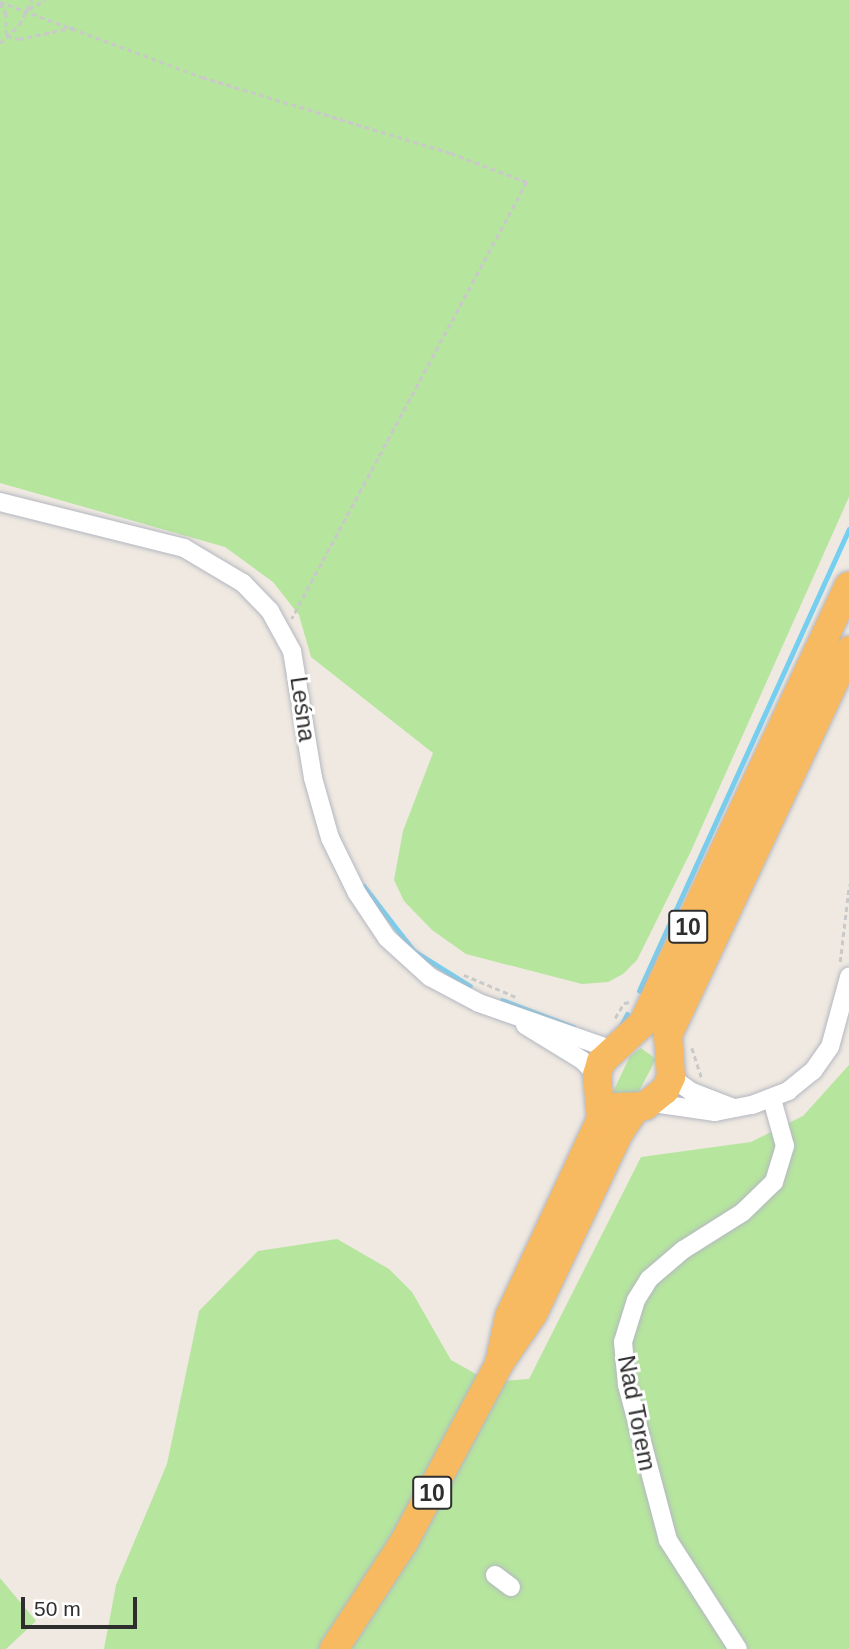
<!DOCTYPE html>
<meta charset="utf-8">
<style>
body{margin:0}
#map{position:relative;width:849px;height:1649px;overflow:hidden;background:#efe9e1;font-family:Helvetica,sans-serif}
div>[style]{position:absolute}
.green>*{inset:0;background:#b6e59e}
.stream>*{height:4.5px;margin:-2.25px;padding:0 2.25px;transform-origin:2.25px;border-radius:2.25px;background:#75cff0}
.path>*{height:2.5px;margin-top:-1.25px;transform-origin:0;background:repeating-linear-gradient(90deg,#c9c9c9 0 5px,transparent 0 8.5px)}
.roads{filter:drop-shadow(0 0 2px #b4b7c1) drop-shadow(0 0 2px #b4b7c1)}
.minor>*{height:18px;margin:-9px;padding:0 9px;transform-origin:9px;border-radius:9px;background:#fff}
.trunk>*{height:28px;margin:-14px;padding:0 14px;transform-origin:14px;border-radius:14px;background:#f8ba60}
span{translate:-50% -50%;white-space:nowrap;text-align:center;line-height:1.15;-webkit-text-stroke:6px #fff;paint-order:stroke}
.shield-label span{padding:2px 5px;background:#fff;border:2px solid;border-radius:5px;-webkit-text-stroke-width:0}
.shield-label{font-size:23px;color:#2e2e2e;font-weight:700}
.street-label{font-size:24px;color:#2e2e2e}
.scale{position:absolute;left:21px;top:1597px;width:116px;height:32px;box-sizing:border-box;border:4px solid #2e2e2e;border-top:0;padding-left:9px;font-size:21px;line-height:24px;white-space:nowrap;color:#2e2e2e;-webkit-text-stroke:5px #fff;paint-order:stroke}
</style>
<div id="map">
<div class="green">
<div style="clip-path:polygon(0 0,849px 0,849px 497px,691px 851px,637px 960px,623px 974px,608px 982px,582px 984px,466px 954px,432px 930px,404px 901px,394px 880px,403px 831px,433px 753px,311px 657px,299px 615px,273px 582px,225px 547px,0 483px)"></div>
<div style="clip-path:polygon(641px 1048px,656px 1059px,637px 1095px,617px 1098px,613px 1092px,630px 1056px)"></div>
<div style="clip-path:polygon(849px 1065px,849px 1649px,104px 1649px,116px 1585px,167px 1464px,199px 1311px,258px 1251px,337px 1239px,389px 1269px,412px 1292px,451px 1360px,490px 1382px,529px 1379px,641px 1157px,751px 1142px,803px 1116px)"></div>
<div style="clip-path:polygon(0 1578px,36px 1621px,6px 1649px,0 1649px)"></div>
</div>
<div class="stream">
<div style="left:364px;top:886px;width:82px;rotate:52.4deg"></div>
<div style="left:414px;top:951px;width:66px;rotate:32deg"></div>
<div style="left:639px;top:991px;width:507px;rotate:-65.56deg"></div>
<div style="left:502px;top:1000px;width:76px;rotate:20.8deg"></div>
<div style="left:621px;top:1026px;width:13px;rotate:-63deg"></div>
</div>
<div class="path">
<div style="left:0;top:2px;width:215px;rotate:20.4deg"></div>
<div style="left:202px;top:77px;width:260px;rotate:17deg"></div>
<div style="left:451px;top:153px;width:81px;rotate:20.9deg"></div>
<div style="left:527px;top:182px;width:496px;rotate:118.3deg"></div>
<div style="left:0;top:3px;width:12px;rotate:59deg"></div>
<div style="left:6px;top:13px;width:23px;rotate:88deg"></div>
<div style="left:7px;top:36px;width:12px;rotate:14deg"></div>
<div style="left:19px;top:39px;width:58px;rotate:-11.9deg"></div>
<div style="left:29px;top:9px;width:18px;rotate:-29deg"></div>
<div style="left:0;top:43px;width:26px;rotate:-43deg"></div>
<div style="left:19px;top:25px;width:28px;rotate:-63deg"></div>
<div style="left:840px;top:962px;width:78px;rotate:-83.3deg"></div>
<div style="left:464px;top:975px;width:56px;rotate:22.9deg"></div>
<div style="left:615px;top:1018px;width:17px;rotate:-59deg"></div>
<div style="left:624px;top:1003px;width:7px;rotate:-8deg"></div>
<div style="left:692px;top:1048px;width:33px;rotate:72deg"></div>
</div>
<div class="roads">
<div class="minor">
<div style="left:0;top:502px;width:190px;rotate:14deg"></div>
<div style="left:184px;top:548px;width:69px;rotate:30.7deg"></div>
<div style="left:243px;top:583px;width:39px;rotate:46deg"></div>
<div style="left:270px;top:611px;width:46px;rotate:61.2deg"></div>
<div style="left:292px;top:651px;width:129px;rotate:80.6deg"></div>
<div style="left:313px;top:778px;width:62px;rotate:74.2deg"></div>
<div style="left:330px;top:838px;width:61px;rotate:63.9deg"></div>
<div style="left:357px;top:893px;width:54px;rotate:56.3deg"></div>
<div style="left:387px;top:938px;width:58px;rotate:42.2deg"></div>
<div style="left:430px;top:977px;width:55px;rotate:28deg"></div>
<div style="left:479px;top:1003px;width:142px;rotate:19.3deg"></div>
<div style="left:525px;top:1025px;width:67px;rotate:31.6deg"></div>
<div style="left:582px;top:1060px;width:21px;rotate:45deg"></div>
<div style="left:671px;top:1077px;width:26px;rotate:36deg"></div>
<div style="left:692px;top:1092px;width:45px;rotate:20.9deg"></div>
<div style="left:653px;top:1103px;width:63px;rotate:8.3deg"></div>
<div style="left:715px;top:1112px;width:38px;rotate:-11deg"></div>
<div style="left:752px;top:1105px;width:39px;rotate:-21deg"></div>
<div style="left:788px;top:1091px;width:32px;rotate:-39deg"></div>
<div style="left:813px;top:1071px;width:29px;rotate:-55deg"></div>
<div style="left:830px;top:1047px;width:73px;rotate:-74.8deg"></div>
<div style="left:495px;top:1575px;width:20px;rotate:37deg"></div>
<div style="left:738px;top:1649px;width:130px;rotate:-122.7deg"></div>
<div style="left:668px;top:1540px;width:160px;rotate:-104.8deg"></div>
<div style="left:627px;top:1385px;width:43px;rotate:-95.3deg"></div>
<div style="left:623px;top:1342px;width:44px;rotate:-72.8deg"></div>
<div style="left:636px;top:1300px;width:25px;rotate:-58deg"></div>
<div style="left:649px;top:1279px;width:45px;rotate:-40.5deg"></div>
<div style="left:683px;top:1250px;width:71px;rotate:-32.3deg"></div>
<div style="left:743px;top:1212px;width:43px;rotate:-44.1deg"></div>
<div style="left:774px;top:1182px;width:38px;rotate:-73deg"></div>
<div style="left:785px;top:1146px;width:49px;rotate:-105.5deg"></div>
</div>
<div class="trunk">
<div style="left:618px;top:1107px;width:27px;rotate:-2deg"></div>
<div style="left:645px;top:1106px;width:26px;rotate:-39deg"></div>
<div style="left:665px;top:1090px;width:14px;rotate:-65deg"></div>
<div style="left:671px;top:1077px;width:42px;rotate:-94.1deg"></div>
<div style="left:668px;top:1035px;width:425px;rotate:-64.8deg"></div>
<div style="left:499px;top:1364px;width:48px;rotate:-78deg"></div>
<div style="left:509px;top:1317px;width:218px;rotate:-65.1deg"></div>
<div style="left:601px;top:1119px;width:44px;rotate:-95.2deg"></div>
<div style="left:597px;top:1075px;width:14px;rotate:-73deg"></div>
<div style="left:601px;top:1062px;width:57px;rotate:-42.9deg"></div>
<div style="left:643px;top:1023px;width:483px;rotate:-64.8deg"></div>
<div style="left:334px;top:1649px;width:128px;rotate:-56.8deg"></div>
<div style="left:404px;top:1542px;width:202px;rotate:-61.9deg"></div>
<div style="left:499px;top:1364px;width:60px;rotate:-55.8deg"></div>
<div style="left:533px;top:1314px;width:200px;rotate:-64.6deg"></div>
<div style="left:619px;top:1133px;width:30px;rotate:-56deg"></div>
</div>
</div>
<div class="shield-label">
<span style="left:688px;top:927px">10</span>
<span style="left:432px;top:1493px">10</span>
</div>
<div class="street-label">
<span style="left:303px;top:709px;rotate:82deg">Leśna</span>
<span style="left:637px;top:1413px;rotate:79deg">Nad Torem</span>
</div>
<div class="scale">50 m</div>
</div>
